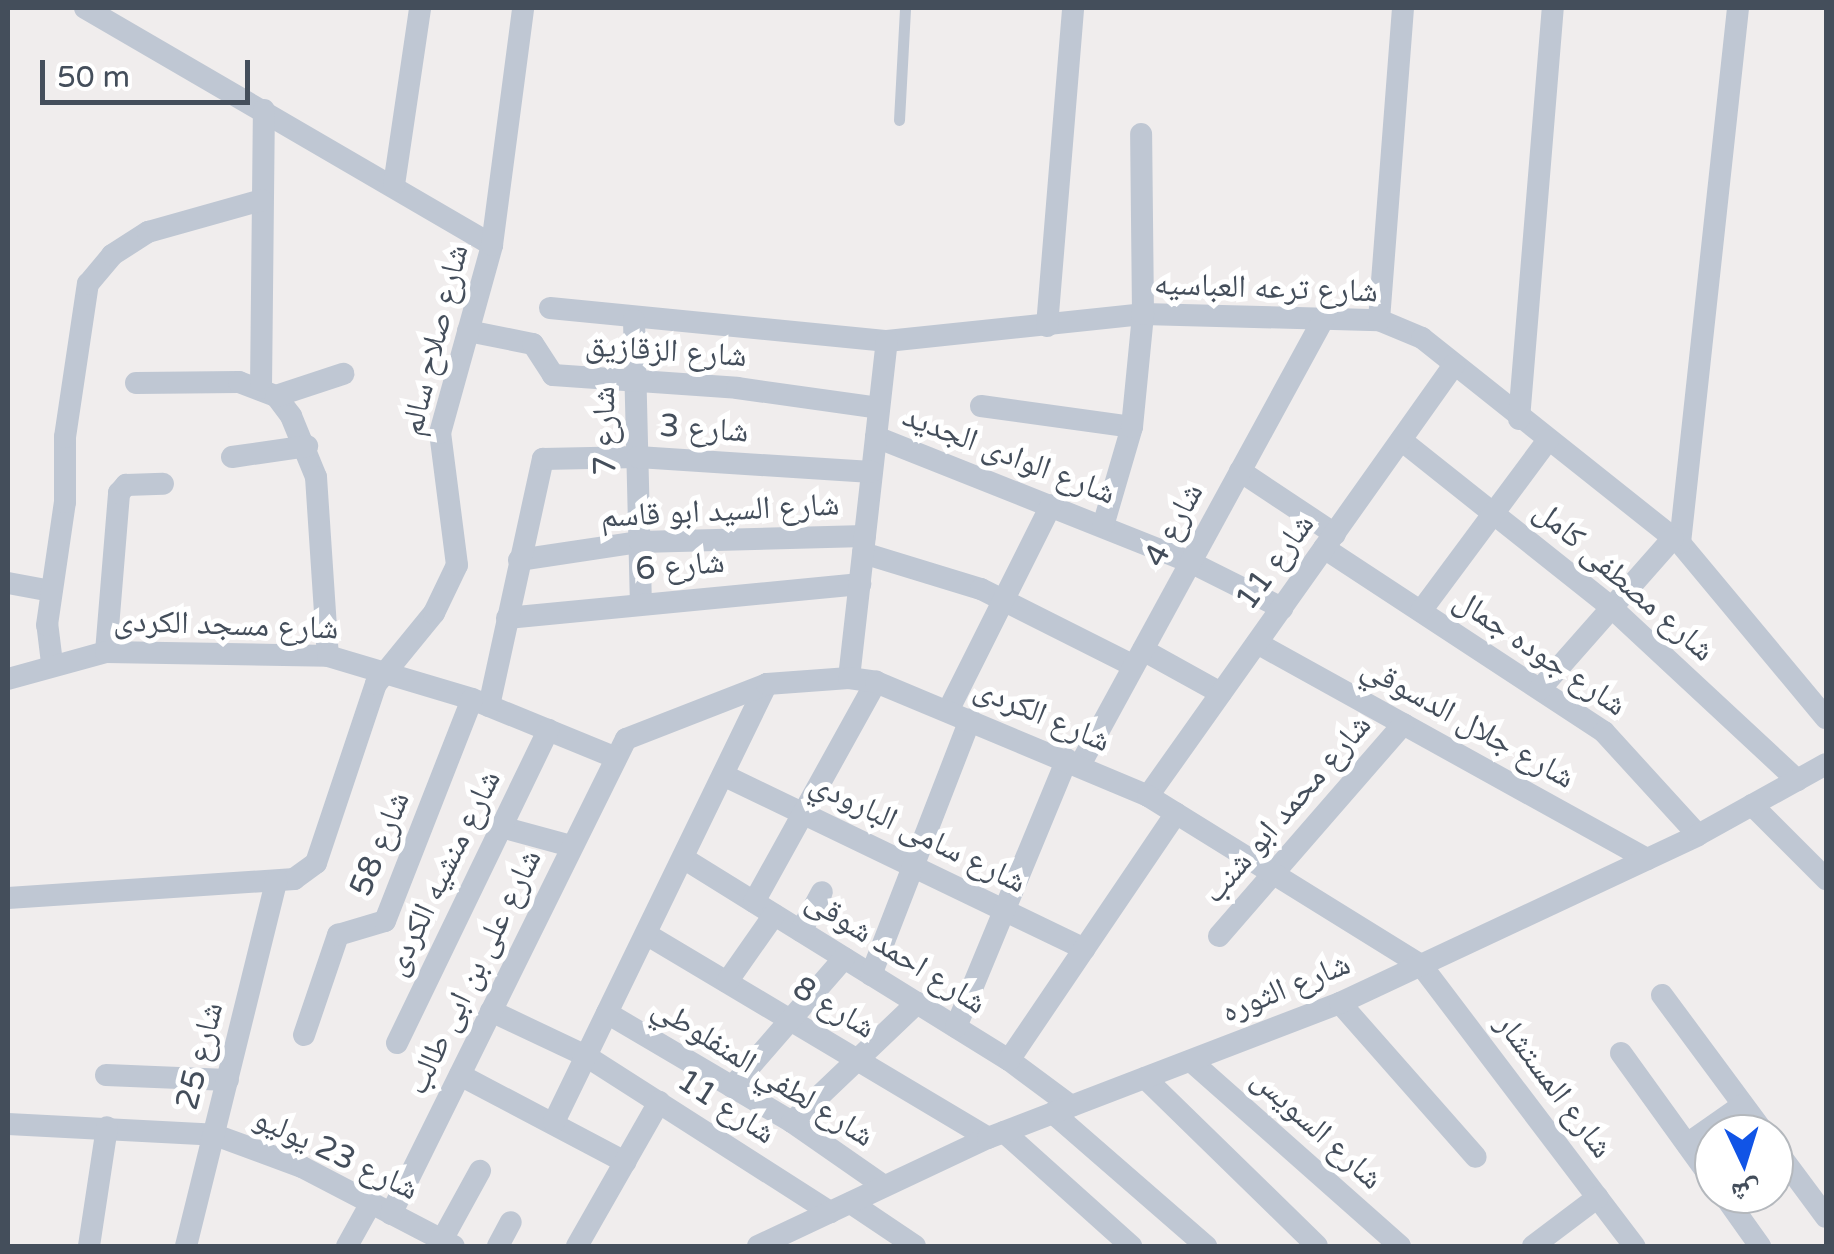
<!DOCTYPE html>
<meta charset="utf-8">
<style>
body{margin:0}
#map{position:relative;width:1834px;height:1254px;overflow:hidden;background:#f0eded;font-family:"Varela Round","Noto Naskh Arabic",sans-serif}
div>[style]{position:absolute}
.service>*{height:11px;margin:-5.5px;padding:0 5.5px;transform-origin:5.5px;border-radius:5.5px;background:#bfc7d3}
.minor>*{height:22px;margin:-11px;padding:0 11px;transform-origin:11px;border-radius:11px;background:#bfc7d3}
span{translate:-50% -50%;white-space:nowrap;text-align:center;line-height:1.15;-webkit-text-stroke:10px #fff;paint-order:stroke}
.street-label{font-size:32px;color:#444e5b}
.frame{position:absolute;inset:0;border:10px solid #444e5b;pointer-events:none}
.north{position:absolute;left:1694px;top:1114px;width:100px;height:100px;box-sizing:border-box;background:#fff;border:2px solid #b4b8bd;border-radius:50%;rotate:176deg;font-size:28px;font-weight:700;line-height:40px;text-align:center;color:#444e5b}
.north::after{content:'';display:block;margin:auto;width:35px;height:45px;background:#1154e6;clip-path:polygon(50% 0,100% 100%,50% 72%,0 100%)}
.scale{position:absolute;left:40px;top:60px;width:210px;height:45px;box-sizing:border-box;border:5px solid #444e5b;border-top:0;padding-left:12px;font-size:30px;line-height:35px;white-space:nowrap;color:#444e5b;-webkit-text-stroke:8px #fff;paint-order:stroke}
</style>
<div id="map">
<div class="service">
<div style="left:899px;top:120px;width:112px;rotate:-86.9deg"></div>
</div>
<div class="minor">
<div style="left:85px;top:8px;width:471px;rotate:30.2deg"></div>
<div style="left:394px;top:185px;width:179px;rotate:-81.6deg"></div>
<div style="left:550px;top:308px;width:339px;rotate:5.6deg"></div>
<div style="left:887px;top:341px;width:257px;rotate:-6deg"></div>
<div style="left:1143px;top:314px;width:236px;rotate:1.5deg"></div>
<div style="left:1379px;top:320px;width:47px;rotate:22.7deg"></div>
<div style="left:1422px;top:338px;width:330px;rotate:38.5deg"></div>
<div style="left:1680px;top:543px;width:228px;rotate:50.2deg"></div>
<div style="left:634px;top:320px;width:282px;rotate:88.6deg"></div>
<div style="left:1379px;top:320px;width:313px;rotate:-85.6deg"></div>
<div style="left:1047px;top:326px;width:319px;rotate:-85.3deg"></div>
<div style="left:468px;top:331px;width:66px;rotate:11.3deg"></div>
<div style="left:533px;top:344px;width:37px;rotate:57deg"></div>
<div style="left:553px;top:375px;width:184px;rotate:4deg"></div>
<div style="left:737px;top:388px;width:143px;rotate:8deg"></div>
<div style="left:136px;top:383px;width:103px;rotate:-0.6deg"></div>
<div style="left:239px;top:382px;width:40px;rotate:21deg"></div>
<div style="left:276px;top:396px;width:25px;rotate:53deg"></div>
<div style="left:291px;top:416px;width:66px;rotate:67.7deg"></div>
<div style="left:316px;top:477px;width:179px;rotate:86.2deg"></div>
<div style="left:261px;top:388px;width:278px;rotate:-89.4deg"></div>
<div style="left:276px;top:396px;width:71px;rotate:-18.2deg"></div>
<div style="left:981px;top:406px;width:152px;rotate:7.9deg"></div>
<div style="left:1519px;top:419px;width:412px;rotate:-85.3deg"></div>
<div style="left:876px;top:437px;width:340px;rotate:21.7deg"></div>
<div style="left:1192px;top:563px;width:101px;rotate:26.6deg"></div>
<div style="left:1401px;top:440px;width:270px;rotate:38.5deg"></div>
<div style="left:1612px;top:608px;width:253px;rotate:42.9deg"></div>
<div style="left:232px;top:457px;width:76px;rotate:-8.3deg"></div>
<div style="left:1240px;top:471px;width:114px;rotate:33.6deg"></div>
<div style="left:1103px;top:526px;width:103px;rotate:-73.7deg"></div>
<div style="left:1132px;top:427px;width:114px;rotate:-84.4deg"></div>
<div style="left:1143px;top:314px;width:180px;rotate:-90.6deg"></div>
<div style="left:1680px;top:543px;width:538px;rotate:-83.81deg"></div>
<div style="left:1324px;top:548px;width:335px;rotate:33.3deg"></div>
<div style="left:1604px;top:732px;width:139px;rotate:47.6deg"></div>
<div style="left:863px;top:553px;width:123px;rotate:17deg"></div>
<div style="left:981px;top:589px;width:171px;rotate:26.7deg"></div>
<div style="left:519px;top:560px;width:122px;rotate:-8.5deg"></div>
<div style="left:640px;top:542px;width:225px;rotate:-1.5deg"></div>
<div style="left:8px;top:583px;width:44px;rotate:10.5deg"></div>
<div style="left:1421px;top:611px;width:213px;rotate:-53.4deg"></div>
<div style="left:507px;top:618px;width:355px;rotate:-5.5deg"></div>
<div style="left:1257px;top:643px;width:446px;rotate:29deg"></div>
<div style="left:1143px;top:650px;width:89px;rotate:28.9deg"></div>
<div style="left:106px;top:652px;width:160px;rotate:-85.3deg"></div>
<div style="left:119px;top:493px;width:11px;rotate:-49deg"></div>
<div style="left:126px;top:485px;width:37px;rotate:-2deg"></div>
<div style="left:52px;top:663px;width:38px;rotate:-97deg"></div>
<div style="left:47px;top:625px;width:124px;rotate:-81.7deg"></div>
<div style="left:65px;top:502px;width:65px;rotate:-90deg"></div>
<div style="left:65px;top:437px;width:155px;rotate:-81.5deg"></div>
<div style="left:88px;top:284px;width:38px;rotate:-50deg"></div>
<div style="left:112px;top:255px;width:43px;rotate:-32.6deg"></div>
<div style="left:148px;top:232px;width:118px;rotate:-15.7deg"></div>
<div style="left:849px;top:678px;width:339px;rotate:-83.6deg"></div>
<div style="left:8px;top:679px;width:102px;rotate:-15.4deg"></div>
<div style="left:106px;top:652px;width:222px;rotate:1deg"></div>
<div style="left:328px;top:656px;width:150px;rotate:16.6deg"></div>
<div style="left:472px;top:699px;width:153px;rotate:22.2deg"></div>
<div style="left:1540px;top:689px;width:201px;rotate:-48.6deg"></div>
<div style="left:489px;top:706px;width:253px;rotate:-77.7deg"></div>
<div style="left:543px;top:459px;width:95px;rotate:-1.2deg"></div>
<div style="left:638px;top:457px;width:234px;rotate:3.7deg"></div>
<div style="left:948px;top:711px;width:230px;rotate:-63.4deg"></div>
<div style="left:1080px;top:765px;width:511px;rotate:-61.38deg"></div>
<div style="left:723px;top:775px;width:401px;rotate:25.7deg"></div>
<div style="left:1148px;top:796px;width:529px;rotate:-54.63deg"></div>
<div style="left:1752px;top:805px;width:105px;rotate:45deg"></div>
<div style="left:501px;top:827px;width:73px;rotate:15.2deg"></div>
<div style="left:683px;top:858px;width:384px;rotate:31.8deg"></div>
<div style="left:1009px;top:1060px;width:77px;rotate:36.6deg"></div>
<div style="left:8px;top:898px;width:287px;rotate:-3.8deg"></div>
<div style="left:294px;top:879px;width:27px;rotate:-36deg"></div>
<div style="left:316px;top:863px;width:189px;rotate:-71.5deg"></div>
<div style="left:376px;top:684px;width:92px;rotate:-50.8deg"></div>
<div style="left:434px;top:613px;width:53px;rotate:-64.4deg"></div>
<div style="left:457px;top:565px;width:133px;rotate:-97.3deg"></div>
<div style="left:440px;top:433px;width:195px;rotate:-74.5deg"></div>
<div style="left:492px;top:245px;width:239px;rotate:-82.5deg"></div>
<div style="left:754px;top:902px;width:252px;rotate:-61deg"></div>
<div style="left:801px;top:931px;width:44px;rotate:-61.7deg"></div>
<div style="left:646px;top:934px;width:398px;rotate:30.8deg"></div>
<div style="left:1219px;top:936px;width:281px;rotate:-49deg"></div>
<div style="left:871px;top:975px;width:274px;rotate:-68.8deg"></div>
<div style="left:727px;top:982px;width:82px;rotate:-55deg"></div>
<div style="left:1662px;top:995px;width:173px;rotate:53.5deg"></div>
<div style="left:1340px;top:1003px;width:205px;rotate:48.6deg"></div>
<div style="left:491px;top:1011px;width:105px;rotate:25.3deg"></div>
<div style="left:586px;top:1056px;width:290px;rotate:32.6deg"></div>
<div style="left:607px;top:1013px;width:215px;rotate:30.5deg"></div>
<div style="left:792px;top:1122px;width:112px;rotate:34.8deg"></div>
<div style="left:956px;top:1027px;width:290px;rotate:-67.5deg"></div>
<div style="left:304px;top:1035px;width:106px;rotate:-71.2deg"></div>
<div style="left:338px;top:935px;width:49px;rotate:-16.6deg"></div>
<div style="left:385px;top:921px;width:238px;rotate:-68.6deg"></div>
<div style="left:397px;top:1043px;width:348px;rotate:-64.2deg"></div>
<div style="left:1621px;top:1053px;width:159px;rotate:54.2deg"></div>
<div style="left:1009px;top:1060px;width:298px;rotate:-55.9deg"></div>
<div style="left:1191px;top:1061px;width:279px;rotate:41.5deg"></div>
<div style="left:106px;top:1075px;width:122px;rotate:2.3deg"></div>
<div style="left:460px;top:1075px;width:187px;rotate:27.8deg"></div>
<div style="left:1145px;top:1078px;width:240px;rotate:44.3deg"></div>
<div style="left:732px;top:1087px;width:171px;rotate:-49deg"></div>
<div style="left:1053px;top:1113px;width:203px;rotate:41deg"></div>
<div style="left:554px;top:1122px;width:487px;rotate:-64.1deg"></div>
<div style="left:792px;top:1122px;width:173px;rotate:-43.6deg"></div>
<div style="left:8px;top:1124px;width:207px;rotate:3deg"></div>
<div style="left:215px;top:1135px;width:93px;rotate:20.2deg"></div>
<div style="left:302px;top:1167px;width:171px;rotate:27.5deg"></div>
<div style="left:1004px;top:1132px;width:171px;rotate:41.9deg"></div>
<div style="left:1687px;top:1144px;width:68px;rotate:-34.9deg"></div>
<div style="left:1774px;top:1147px;width:87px;rotate:53.4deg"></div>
<div style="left:1723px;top:1194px;width:64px;rotate:54.6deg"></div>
<div style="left:851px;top:1203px;width:77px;rotate:33.9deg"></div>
<div style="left:391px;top:1214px;width:530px;rotate:-63.68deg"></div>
<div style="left:626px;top:739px;width:151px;rotate:-21.3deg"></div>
<div style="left:767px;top:684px;width:82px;rotate:-4.2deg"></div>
<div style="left:849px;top:678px;width:27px;rotate:8deg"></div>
<div style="left:876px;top:682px;width:295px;rotate:22.7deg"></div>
<div style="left:1148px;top:796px;width:321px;rotate:31.8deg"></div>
<div style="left:1421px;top:965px;width:353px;rotate:52.8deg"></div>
<div style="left:442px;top:1240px;width:79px;rotate:-61.2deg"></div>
<div style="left:89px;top:1246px;width:120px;rotate:-81.4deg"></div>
<div style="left:186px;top:1246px;width:376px;rotate:-76.1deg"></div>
<div style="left:347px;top:1246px;width:49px;rotate:-60.8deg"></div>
<div style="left:498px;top:1246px;width:27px;rotate:-62deg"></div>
<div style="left:577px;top:1246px;width:166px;rotate:-60.3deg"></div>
<div style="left:758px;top:1246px;width:254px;rotate:-25.2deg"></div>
<div style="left:988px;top:1138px;width:377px;rotate:-21deg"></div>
<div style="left:1340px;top:1003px;width:395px;rotate:-25.1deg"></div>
<div style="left:1698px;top:835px;width:146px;rotate:-29deg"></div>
<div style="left:1533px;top:1246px;width:81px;rotate:-37deg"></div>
</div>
<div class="street-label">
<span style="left:1266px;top:288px;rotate:2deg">شارع ترعه العباسيه</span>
<span style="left:435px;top:340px;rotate:-76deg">شارع صلاح سالم</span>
<span style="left:666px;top:351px;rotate:4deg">شارع الزقازيق</span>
<span style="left:704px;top:429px;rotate:4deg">شارع 3</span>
<span style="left:605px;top:431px;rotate:-91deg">شارع 7</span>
<span style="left:1009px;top:455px;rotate:21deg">شارع الوادى الجديد</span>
<span style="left:720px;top:511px;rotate:-3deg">شارع السيد ابو قاسم</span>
<span style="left:1174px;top:525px;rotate:-62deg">شارع 4</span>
<span style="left:1275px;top:562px;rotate:-54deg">شارع 11</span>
<span style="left:680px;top:566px;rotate:-5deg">شارع 6</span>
<span style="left:1624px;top:581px;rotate:41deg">شارع مصطفى كامل</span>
<span style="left:226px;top:625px;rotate:2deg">شارع مسجد الكردى</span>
<span style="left:1540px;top:653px;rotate:34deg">شارع جوده جمال</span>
<span style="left:1042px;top:715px;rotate:23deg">شارع الكردى</span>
<span style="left:1468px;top:723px;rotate:29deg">شارع جلال الدسوقي</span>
<span style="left:1287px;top:809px;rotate:-49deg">شارع محمد ابو شنب</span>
<span style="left:918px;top:833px;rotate:26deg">شارع سامى البارودي</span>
<span style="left:380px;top:844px;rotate:-68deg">شارع 58</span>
<span style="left:443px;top:873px;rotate:-64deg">شارع منشيه الكردى</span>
<span style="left:896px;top:952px;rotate:32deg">شارع احمد شوقى</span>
<span style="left:474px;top:972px;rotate:-64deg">شارع على بن ابى طالب</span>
<span style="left:1286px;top:988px;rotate:-22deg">شارع الثوره</span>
<span style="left:834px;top:1008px;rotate:31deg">شارع 8</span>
<span style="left:200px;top:1056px;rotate:-76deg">شارع 25</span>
<span style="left:763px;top:1072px;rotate:32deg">شارع لطفي المنفلوطي</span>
<span style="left:1554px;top:1086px;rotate:53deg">شارع المستشار</span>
<span style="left:726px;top:1107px;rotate:33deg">شارع 11</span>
<span style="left:1317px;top:1129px;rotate:42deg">شارع السويس</span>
<span style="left:336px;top:1154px;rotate:25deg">شارع 23 يوليو</span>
</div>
<div class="frame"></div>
<div class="north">ش</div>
<div class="scale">50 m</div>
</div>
